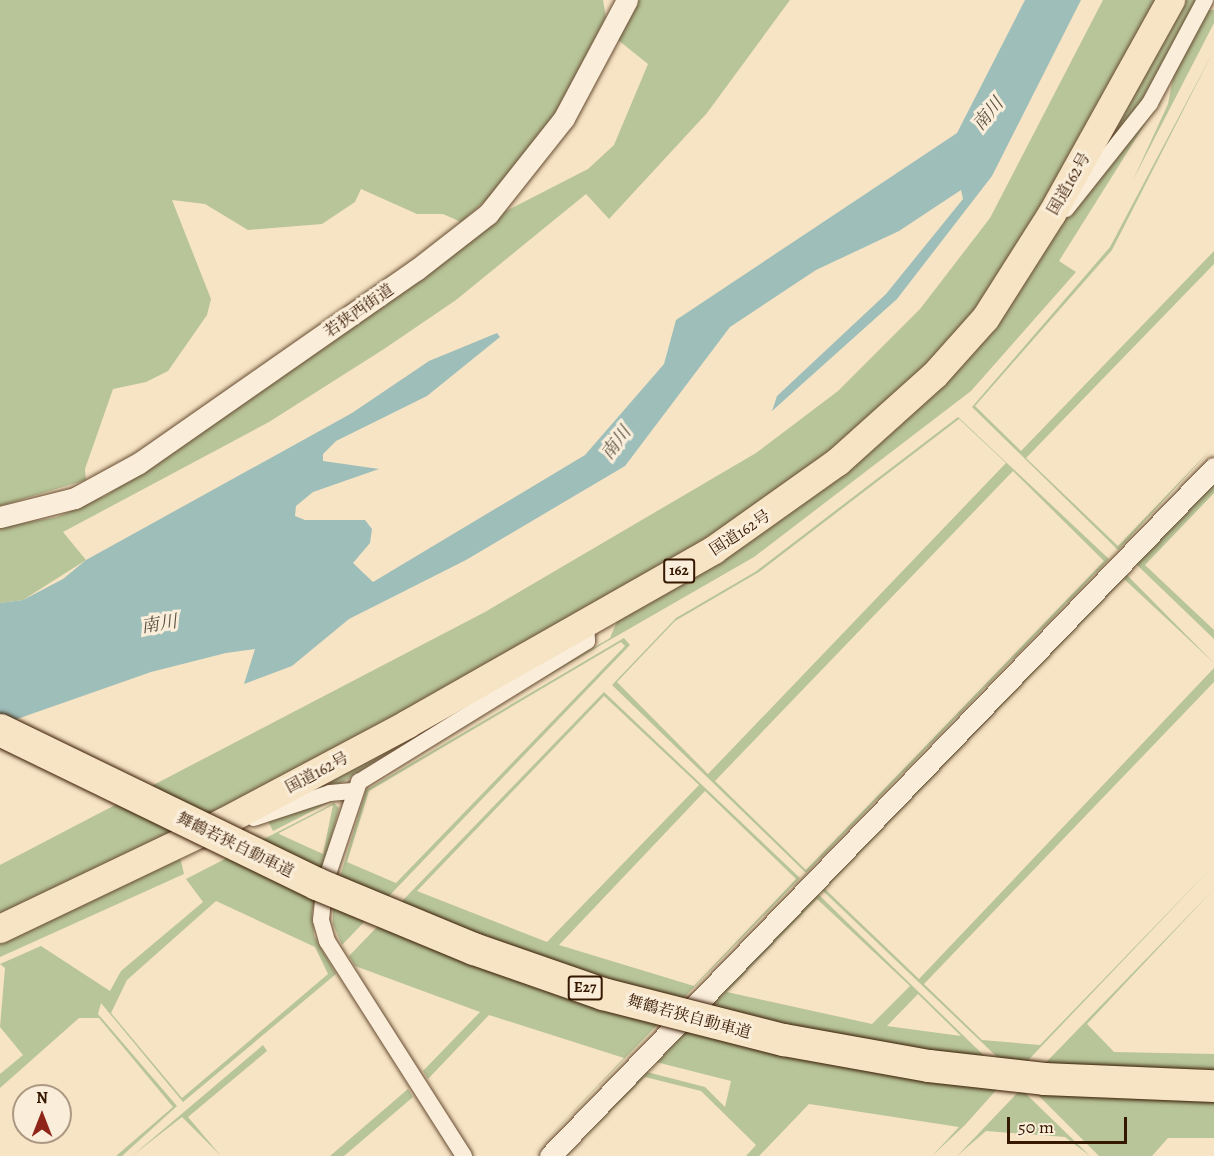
<!DOCTYPE html>
<meta charset="utf-8">
<style>
body{margin:0}
#map{position:relative;width:1214px;height:1156px;overflow:hidden;background:#f7e4c4;font-family:Alegreya,"Noto Serif JP",serif}
div>[style]{position:absolute}
.green>*{inset:0;background:#b8c598}
.water>*{inset:0;background:#9ebeba}
.roads{filter:drop-shadow(0 0 2px #664b32) drop-shadow(0 0 2px #664b32)}
.minor>*{height:16px;margin:-8px;padding:0 8px;transform-origin:8px;border-radius:8px;background:#faedd9}
.tertiary>*{height:21px;margin:-10.5px;padding:0 10.5px;transform-origin:10.5px;border-radius:10.5px;background:#faedd9}
.trunk>*{height:28px;margin:-14px;padding:0 14px;transform-origin:14px;border-radius:14px;background:#f7e4c4}
.bridges{filter:drop-shadow(0 0 2px #361801) drop-shadow(0 0 2px #361801)}
.motorway-bridge>*{height:32px;margin:-16px;padding:0 16px;transform-origin:16px;border-radius:16px;background:#f7e4c4}
span{translate:-50% -50%;white-space:nowrap;text-align:center;line-height:1.15;-webkit-text-stroke:6px #faedd9;paint-order:stroke}
.shield-label span{padding:2px 4px;background:#faedd9;border:2px solid;border-radius:4px;-webkit-text-stroke-width:0}
.shield-label{font-size:15px;color:#361801;font-weight:700}
.street-label{font-size:16px;color:#361801}
.water-label{font-size:18px;color:#5a5242;font-style:italic}
.north{position:absolute;left:12px;top:1084px;width:60px;height:60px;box-sizing:border-box;background:#faedd9;border:2px solid #ac9883;border-radius:50%;rotate:0deg;font-size:16px;font-weight:700;line-height:24px;text-align:center;color:#361801}
.north::after{content:'';display:block;margin:auto;width:21px;height:27px;background:#8f2418;clip-path:polygon(50% 0,100% 100%,50% 72%,0 100%)}
.scale{position:absolute;left:1007px;top:1117px;width:120px;height:27px;box-sizing:border-box;border:3px solid #361801;border-top:0;padding-left:8px;font-size:18px;line-height:21px;white-space:nowrap;color:#361801;-webkit-text-stroke:4px #faedd9;paint-order:stroke}
</style>
<div id="map">
<div class="green">
<div style="clip-path:polygon(0 0,603px 0,606px 17px,556px 112px,493px 194px,461px 222px,443px 214px,417px 214px,361px 189px,355px 202px,322px 224px,248px 230px,205px 204px,172px 200px,211px 299px,207px 315px,168px 371px,146px 382px,113px 389px,85px 469px,86px 480px,0 506px)"></div>
<div style="clip-path:polygon(638px 0,790px 0,707px 113px,609px 219px,586px 194px,456px 300px,384px 349px,269px 422px,63px 532px,86px 560px,23px 600px,0 603px,0 527px,57px 517px,107px 495px,506px 211px,588px 169px,614px 145px,648px 64px,618px 40px)"></div>
<div style="clip-path:polygon(1103px 0,1162px 0,1110px 96px,956px 342px,796px 485px,406px 717px,0 920px,0 865px,485px 612px,756px 453px,838px 391px,920px 309px,990px 218px)"></div>
<div style="clip-path:polygon(1179px 0,1197px 0,1143px 104px,1074px 191px)"></div>
<div style="clip-path:polygon(1208px 10px,1214px 10px,1214px 23px,1133px 180px,1168px 104px,1174px 72px)"></div>
<div style="clip-path:polygon(1214px 50px,1112px 250px,975px 406px,1021px 451px,1214px 251px,1214px 264px,1026px 458px,1118px 546px,1214px 446px,1118px 550px,972px 407px,1110px 247px)"></div>
<div style="clip-path:polygon(1150px 116px,1059px 261px,1076px 272px,971px 391px,754px 557px,467px 722px,610px 638px,620px 614px,781px 515px,1059px 227px)"></div>
<div style="clip-path:polygon(evenodd,958px 417px,1109px 559px,806px 873px,612px 685px,676px 618px,755px 572px,958px 417px,959px 419px,1006px 463px,708px 774px,617px 682px,675px 621px,759px 572px,959px 419px,958px 417px,1013px 471px,1104px 561px,806px 870px,715px 781px,1013px 471px)"></div>
<div style="clip-path:polygon(1214px 482px,1214px 493px,1145px 565px,1214px 630px,1214px 639px,1136px 564px)"></div>
<div style="clip-path:polygon(1126px 574px,1214px 663px,1124px 579px,825px 889px,919px 979px,1214px 668px,1214px 682px,924px 984px,982px 1040px,1040px 1045px,1214px 865px,1015px 1074px,822px 890px)"></div>
<div style="clip-path:polygon(evenodd,624px 638px,630px 645px,342px 945px,333px 924px,333px 900px,366px 790px,624px 638px,621px 642px,625px 646px,396px 883px,347px 862px,369px 791px,621px 642px)"></div>
<div style="clip-path:polygon(evenodd,604px 692px,800px 878px,530px 1156px,624px 1058px,489px 1015px,428px 1079px,423px 1071px,480px 1012px,355px 966px,349px 956px,604px 692px,604px 696px,699px 785px,547px 942px,417px 891px,604px 696px,604px 692px,705px 791px,796px 879px,694px 986px,559px 945px,705px 791px)"></div>
<div style="clip-path:polygon(471px 700px,343px 782px,283px 802px)"></div>
<div style="clip-path:polygon(332px 801px,273px 831px,267px 819px)"></div>
<div style="clip-path:polygon(evenodd,334px 803px,339px 808px,312px 912px,314px 936px,336px 974px,183px 1102px,101px 1003px,98px 1014px,177px 1106px,122px 1156px,116px 1156px,173px 1107px,99px 1018px,79px 1018px,0 1088px,0 1074px,23px 1055px,0 1027px,5px 968px,0 964px,41px 946px,110px 991px,121px 971px,203px 902px,186px 879px,334px 803px,333px 805px,323px 854px,279px 834px,279px 833px,333px 805px,334px 803px,216px 901px,315px 947px,328px 974px,182px 1098px,111px 1013px,127px 980px,216px 901px)"></div>
<div style="clip-path:polygon(179px 853px,184px 874px,0 957px,0 937px)"></div>
<div style="clip-path:polygon(1214px 889px,1087px 1024px,1114px 1052px,1214px 1054px,1214px 1138px,1168px 1138px,1152px 1156px,1099px 1156px,1026px 1083px)"></div>
<div style="clip-path:polygon(evenodd,818px 894px,1007px 1078px,965px 1125px,932px 1156px,959px 1127px,809px 1104px,759px 1156px,746px 1156px,756px 1145px,701px 1091px,645px 1077px,565px 1156px,647px 1072px,705px 1087px,725px 1107px,731px 1081px,656px 1062px,818px 894px,817px 899px,910px 986px,872px 1024px,727px 992px,817px 899px,818px 894px,918px 994px,961px 1036px,887px 1026px,918px 994px)"></div>
<div style="clip-path:polygon(263px 1045px,267px 1051px,188px 1117px,221px 1156px,182px 1117px,132px 1156px)"></div>
<div style="clip-path:polygon(408px 1089px,413px 1097px,344px 1156px,330px 1156px)"></div>
<div style="clip-path:polygon(1021px 1089px,1090px 1156px,1065px 1137px,986px 1131px,957px 1156px)"></div>
</div>
<div class="water">
<div style="clip-path:polygon(1025px 0,1081px 0,992px 176px,897px 299px,772px 411px,777px 396px,886px 294px,963px 199px,961px 190px,899px 231px,816px 270px,730px 327px,625px 466px,466px 560px,349px 619px,292px 666px,244px 684px,255px 649px,226px 653px,151px 672px,0 725px,0 603px,23px 600px,63px 579px,86px 560px,352px 413px,429px 361px,497px 333px,500px 337px,427px 396px,336px 441px,323px 454px,323px 461px,379px 469px,313px 492px,296px 506px,295px 516px,305px 520px,365px 520px,372px 529px,370px 543px,353px 563px,373px 582px,585px 455px,664px 364px,676px 320px,957px 133px)"></div>
</div>
<div class="roads">
<div class="minor">
<div style="left:1066px;top:209px;width:135px;rotate:-51.6deg"></div>
<div style="left:1150px;top:103px;width:117px;rotate:-61.9deg"></div>
<div style="left:254px;top:818px;width:80px;rotate:-18.2deg"></div>
<div style="left:330px;top:793px;width:22px;rotate:-5deg"></div>
<div style="left:464px;top:1156px;width:255px;rotate:-122.5deg"></div>
<div style="left:327px;top:941px;width:22px;rotate:-106deg"></div>
<div style="left:321px;top:920px;width:37px;rotate:-84deg"></div>
<div style="left:325px;top:883px;width:107px;rotate:-71.4deg"></div>
<div style="left:359px;top:782px;width:268px;rotate:-31.7deg"></div>
<div style="left:587px;top:641px;width:17px;rotate:-93deg"></div>
</div>
<div class="tertiary">
<div style="left:0;top:517px;width:77px;rotate:-14.2deg"></div>
<div style="left:75px;top:498px;width:73px;rotate:-28.7deg"></div>
<div style="left:139px;top:463px;width:338px;rotate:-34.9deg"></div>
<div style="left:416px;top:270px;width:91px;rotate:-37.9deg"></div>
<div style="left:488px;top:214px;width:122px;rotate:-51.6deg"></div>
<div style="left:564px;top:118px;width:134px;rotate:-61.9deg"></div>
<div style="left:550px;top:1156px;width:956px;rotate:-46.02deg"></div>
</div>
<div class="trunk">
<div style="left:0;top:929px;width:248px;rotate:-25.5deg"></div>
<div style="left:224px;top:822px;width:208px;rotate:-28deg"></div>
<div style="left:408px;top:724px;width:352px;rotate:-29.6deg"></div>
<div style="left:714px;top:550px;width:152px;rotate:-35.4deg"></div>
<div style="left:838px;top:462px;width:130px;rotate:-41.9deg"></div>
<div style="left:935px;top:375px;width:76px;rotate:-48.2deg"></div>
<div style="left:986px;top:318px;width:123px;rotate:-57.6deg"></div>
<div style="left:1052px;top:214px;width:245px;rotate:-60.9deg"></div>
</div>
</div>
<div class="bridges">
<div class="motorway-bridge">
<div style="left:0;top:730px;width:352px;rotate:25.9deg"></div>
<div style="left:317px;top:884px;width:170px;rotate:22.5deg"></div>
<div style="left:474px;top:949px;width:137px;rotate:19.2deg"></div>
<div style="left:603px;top:994px;width:187px;rotate:14.3deg"></div>
<div style="left:784px;top:1040px;width:147px;rotate:10.2deg"></div>
<div style="left:929px;top:1066px;width:116px;rotate:6.4deg"></div>
<div style="left:1044px;top:1079px;width:170px;rotate:2.4deg"></div>
</div>
</div>
<div class="shield-label">
<span style="left:679px;top:571px">162</span>
<span style="left:585px;top:988px">E27</span>
</div>
<div class="street-label">
<span style="left:1069px;top:184px;rotate:-60deg">国道162号</span>
<span style="left:359px;top:311px;rotate:-35deg">若狭西街道</span>
<span style="left:740px;top:533px;rotate:-33deg">国道162号</span>
<span style="left:317px;top:773px;rotate:-28deg">国道162号</span>
<span style="left:235px;top:845px;rotate:26deg">舞鶴若狭自動車道</span>
<span style="left:689px;top:1017px;rotate:15deg">舞鶴若狭自動車道</span>
</div>
<div class="water-label">
<span style="left:988px;top:114px;rotate:-50deg">南川</span>
<span style="left:616px;top:443px;rotate:-53deg">南川</span>
<span style="left:159px;top:624px;rotate:-9deg">南川</span>
</div>
<div class="north">N</div>
<div class="scale">50 m</div>
</div>
